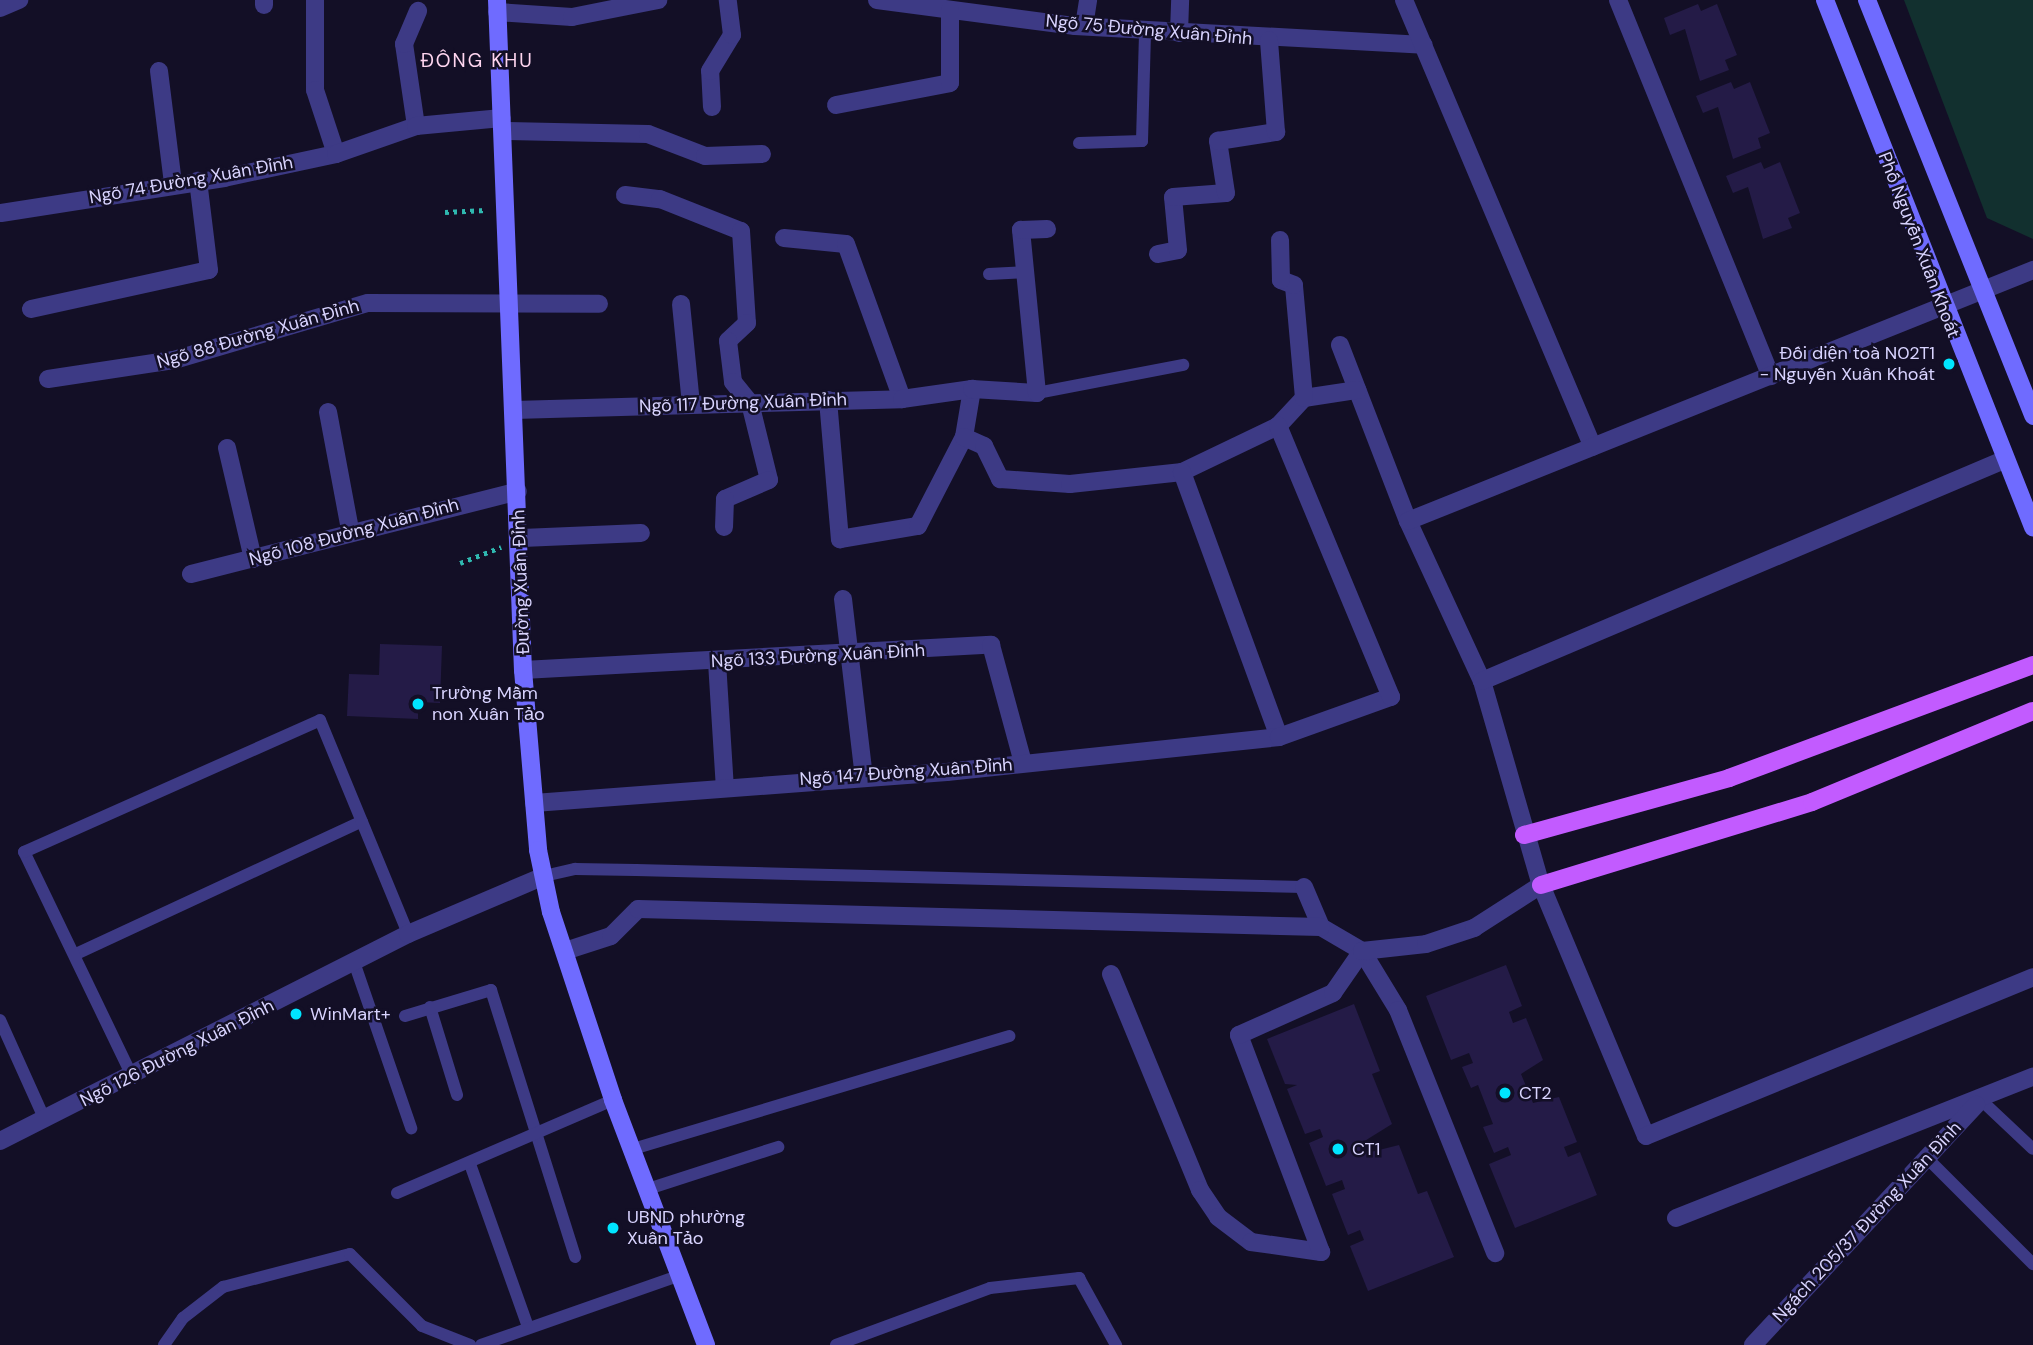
<!DOCTYPE html>
<meta charset="utf-8">
<style>
body{margin:0}
#map{position:relative;width:2033px;height:1345px;overflow:hidden;background:#130f26;font-family:"DM Sans",sans-serif}
div>[style]{position:absolute}
.green>*{inset:0;background:#12302f}
.building>*{inset:0;background:#241b47}
.path>*{height:4.5px;margin-top:-2.25px;transform-origin:0;background:repeating-linear-gradient(90deg,#2fb8b0 0 3.5px,transparent 0 8.5px)}
.lane>*{height:12px;margin:-6px;padding:0 6px;transform-origin:6px;border-radius:6px;background:#3d3a85}
.street>*{height:18px;margin:-9px;padding:0 9px;transform-origin:9px;border-radius:9px;background:#3d3a85}
.secondary>*{height:18px;margin:-9px;padding:0 9px;transform-origin:9px;border-radius:9px;background:#6f6bff}
.primary>*{height:18px;margin:-9px;padding:0 9px;transform-origin:9px;border-radius:9px;background:#c25bff}
.dots>*{width:19px;height:19px;translate:-50% -50%;box-sizing:border-box;border:4px solid #130f26;border-radius:50%}
span{translate:-50% -50%;white-space:nowrap;text-align:center;line-height:1.15;-webkit-text-stroke:5px #130f26;paint-order:stroke}
.street-label{font-size:18px;color:#d9d4ff}
.poi-label{font-size:18px;color:#d9d4ff}
.right{translate:-100% -50%;text-align:right}
.left{translate:0 -50%;text-align:left}
.neighbourhood-label{font-size:19px;color:#ffd6f0;letter-spacing:2px}
</style>
<div id="map">
<div class="green">
<div style="clip-path:polygon(1904px 0,2033px 0,2033px 239px,1987px 218px)"></div>
</div>
<div class="building">
<div style="clip-path:polygon(1698px 4px,1701px 11px,1717px 4px,1737px 55px,1725px 60px,1729px 70px,1700px 81px,1685px 29px,1670px 35px,1664px 18px)"></div>
<div style="clip-path:polygon(1731px 82px,1734px 89px,1750px 82px,1770px 133px,1758px 138px,1761px 148px,1733px 159px,1718px 107px,1703px 113px,1696px 96px)"></div>
<div style="clip-path:polygon(1761px 162px,1764px 169px,1780px 162px,1800px 213px,1788px 218px,1792px 228px,1763px 239px,1748px 187px,1733px 193px,1726px 176px)"></div>
<div style="clip-path:polygon(380px 644px,442px 646px,440px 703px,418px 702px,418px 719px,347px 716px,349px 674px,379px 675px)"></div>
<div style="clip-path:polygon(1506px 965px,1522px 1006px,1509px 1012px,1513px 1023px,1526px 1018px,1543px 1060px,1521px 1074px,1533px 1103px,1559px 1097px,1577px 1142px,1564px 1147px,1568px 1157px,1580px 1152px,1597px 1195px,1515px 1228px,1489px 1164px,1511px 1155px,1508px 1147px,1494px 1153px,1483px 1127px,1493px 1124px,1478px 1085px,1471px 1088px,1462px 1067px,1473px 1063px,1469px 1053px,1451px 1060px,1426px 996px)"></div>
<div style="clip-path:polygon(1354px 1004px,1380px 1071px,1372px 1074px,1392px 1124px,1363px 1142px,1367px 1153px,1399px 1145px,1418px 1194px,1427px 1191px,1454px 1257px,1368px 1291px,1350px 1246px,1364px 1240px,1360px 1230px,1348px 1235px,1332px 1194px,1345px 1189px,1342px 1180px,1326px 1186px,1309px 1143px,1323px 1137px,1320px 1129px,1305px 1134px,1287px 1089px,1297px 1085px,1285px 1084px,1267px 1039px)"></div>
</div>
<div class="path">
<div style="left:445px;top:212px;width:41px;rotate:-2.8deg"></div>
<div style="left:460px;top:563px;width:44px;rotate:-21.3deg"></div>
</div>
<div class="lane">
<div style="left:1079px;top:143px;width:63px;rotate:-1.8deg"></div>
<div style="left:1142px;top:141px;width:110px;rotate:-88.4deg"></div>
<div style="left:989px;top:274px;width:36px;rotate:-3deg"></div>
<div style="left:1037px;top:393px;width:149px;rotate:-10.9deg"></div>
<div style="left:544px;top:876px;width:32px;rotate:-13deg"></div>
<div style="left:575px;top:869px;width:61px;rotate:0.9deg"></div>
<div style="left:636px;top:870px;width:668px;rotate:1.46deg"></div>
<div style="left:76px;top:954px;width:315px;rotate:-24.9deg"></div>
<div style="left:354px;top:962px;width:176px;rotate:71deg"></div>
<div style="left:430px;top:1007px;width:92px;rotate:72.9deg"></div>
<div style="left:405px;top:1016px;width:90px;rotate:-16.8deg"></div>
<div style="left:491px;top:990px;width:280px;rotate:72.5deg"></div>
<div style="left:0;top:1020px;width:110px;rotate:65.8deg"></div>
<div style="left:133px;top:1078px;width:251px;rotate:-115.7deg"></div>
<div style="left:24px;top:852px;width:324px;rotate:-24deg"></div>
<div style="left:320px;top:720px;width:231px;rotate:67.6deg"></div>
<div style="left:1981px;top:1100px;width:71px;rotate:43.3deg"></div>
<div style="left:633px;top:1149px;width:393px;rotate:-16.7deg"></div>
<div style="left:1925px;top:1156px;width:153px;rotate:45deg"></div>
<div style="left:470px;top:1164px;width:173px;rotate:70.4deg"></div>
<div style="left:648px;top:1189px;width:137px;rotate:-17.9deg"></div>
<div style="left:397px;top:1193px;width:235px;rotate:-23.3deg"></div>
<div style="left:164px;top:1345px;width:33px;rotate:-55deg"></div>
<div style="left:183px;top:1318px;width:51px;rotate:-37.8deg"></div>
<div style="left:223px;top:1287px;width:131px;rotate:-14.6deg"></div>
<div style="left:350px;top:1254px;width:102px;rotate:45deg"></div>
<div style="left:422px;top:1326px;width:52px;rotate:21.6deg"></div>
<div style="left:481px;top:1345px;width:212px;rotate:-19.3deg"></div>
<div style="left:836px;top:1345px;width:164px;rotate:-20.3deg"></div>
<div style="left:990px;top:1288px;width:90px;rotate:-6.4deg"></div>
<div style="left:1079px;top:1278px;width:77px;rotate:61.1deg"></div>
</div>
<div class="street">
<div style="left:264px;top:0;width:5px;rotate:90deg"></div>
<div style="left:315px;top:0;width:90px;rotate:90deg"></div>
<div style="left:315px;top:90px;width:67px;rotate:71.8deg"></div>
<div style="left:877px;top:0;width:200px;rotate:7.5deg"></div>
<div style="left:1075px;top:26px;width:349px;rotate:3.1deg"></div>
<div style="left:1404px;top:0;width:485px;rotate:67.1deg"></div>
<div style="left:1618px;top:0;width:406px;rotate:67.9deg"></div>
<div style="left:0;top:8px;width:21px;rotate:-23deg"></div>
<div style="left:497px;top:12px;width:75px;rotate:3.8deg"></div>
<div style="left:572px;top:17px;width:88px;rotate:-11.2deg"></div>
<div style="left:1084px;top:26px;width:26px;rotate:-81deg"></div>
<div style="left:1179px;top:33px;width:33px;rotate:-88deg"></div>
<div style="left:159px;top:71px;width:113px;rotate:82.9deg"></div>
<div style="left:836px;top:105px;width:116px;rotate:-10.9deg"></div>
<div style="left:950px;top:83px;width:73px;rotate:-90deg"></div>
<div style="left:712px;top:107px;width:36px;rotate:-93deg"></div>
<div style="left:710px;top:71px;width:42px;rotate:-58.6deg"></div>
<div style="left:732px;top:35px;width:35px;rotate:-97deg"></div>
<div style="left:416px;top:126px;width:83px;rotate:-98.3deg"></div>
<div style="left:404px;top:44px;width:36px;rotate:-67deg"></div>
<div style="left:504px;top:131px;width:144px;rotate:1.2deg"></div>
<div style="left:648px;top:134px;width:61px;rotate:21.1deg"></div>
<div style="left:705px;top:156px;width:57px;rotate:-2deg"></div>
<div style="left:625px;top:195px;width:35px;rotate:7deg"></div>
<div style="left:660px;top:199px;width:87px;rotate:21.6deg"></div>
<div style="left:741px;top:231px;width:92px;rotate:86.3deg"></div>
<div style="left:747px;top:323px;width:26px;rotate:137deg"></div>
<div style="left:728px;top:341px;width:41px;rotate:83deg"></div>
<div style="left:733px;top:382px;width:27px;rotate:51deg"></div>
<div style="left:750px;top:403px;width:79px;rotate:76.1deg"></div>
<div style="left:769px;top:480px;width:48px;rotate:156.6deg"></div>
<div style="left:725px;top:499px;width:28px;rotate:92deg"></div>
<div style="left:1px;top:213px;width:226px;rotate:-8.9deg"></div>
<div style="left:224px;top:178px;width:115px;rotate:-12.1deg"></div>
<div style="left:336px;top:154px;width:85px;rotate:-19.3deg"></div>
<div style="left:416px;top:126px;width:86px;rotate:-5.3deg"></div>
<div style="left:784px;top:238px;width:62px;rotate:5.5deg"></div>
<div style="left:846px;top:244px;width:165px;rotate:70.1deg"></div>
<div style="left:1158px;top:254px;width:20px;rotate:-11deg"></div>
<div style="left:1178px;top:250px;width:53px;rotate:-95.4deg"></div>
<div style="left:1173px;top:197px;width:53px;rotate:-4.3deg"></div>
<div style="left:1226px;top:193px;width:53px;rotate:-98.7deg"></div>
<div style="left:1218px;top:141px;width:59px;rotate:-8.8deg"></div>
<div style="left:1276px;top:132px;width:92px;rotate:-94.4deg"></div>
<div style="left:681px;top:304px;width:100px;rotate:84.3deg"></div>
<div style="left:31px;top:309px;width:182px;rotate:-12.4deg"></div>
<div style="left:209px;top:270px;width:90px;rotate:-97deg"></div>
<div style="left:1340px;top:345px;width:189px;rotate:68.9deg"></div>
<div style="left:1408px;top:521px;width:176px;rotate:65.2deg"></div>
<div style="left:1482px;top:681px;width:212px;rotate:73.9deg"></div>
<div style="left:1541px;top:885px;width:272px;rotate:67.3deg"></div>
<div style="left:1646px;top:1136px;width:418px;rotate:-22.3deg"></div>
<div style="left:48px;top:379px;width:127px;rotate:-8.6deg"></div>
<div style="left:174px;top:360px;width:202px;rotate:-16.4deg"></div>
<div style="left:368px;top:303px;width:231px;rotate:0.2deg"></div>
<div style="left:1304px;top:398px;width:54px;rotate:-8.6deg"></div>
<div style="left:828px;top:400px;width:140px;rotate:85.1deg"></div>
<div style="left:840px;top:539px;width:79px;rotate:-9.5deg"></div>
<div style="left:918px;top:526px;width:100px;rotate:-62.7deg"></div>
<div style="left:964px;top:437px;width:49px;rotate:-80.5deg"></div>
<div style="left:514px;top:410px;width:388px;rotate:-1.6deg"></div>
<div style="left:902px;top:399px;width:71px;rotate:-8.1deg"></div>
<div style="left:972px;top:389px;width:65px;rotate:3.5deg"></div>
<div style="left:1037px;top:393px;width:164px;rotate:-95.6deg"></div>
<div style="left:1021px;top:230px;width:26px;rotate:-2deg"></div>
<div style="left:328px;top:412px;width:120px;rotate:79.4deg"></div>
<div style="left:964px;top:437px;width:22px;rotate:24deg"></div>
<div style="left:984px;top:446px;width:37px;rotate:64deg"></div>
<div style="left:1000px;top:479px;width:70px;rotate:4.1deg"></div>
<div style="left:1070px;top:484px;width:113px;rotate:-6.1deg"></div>
<div style="left:1182px;top:472px;width:106px;rotate:-25.6deg"></div>
<div style="left:1278px;top:426px;width:38px;rotate:-47deg"></div>
<div style="left:1304px;top:398px;width:113px;rotate:-95.1deg"></div>
<div style="left:1294px;top:285px;width:14px;rotate:-159deg"></div>
<div style="left:1281px;top:280px;width:40px;rotate:-91.4deg"></div>
<div style="left:227px;top:448px;width:114px;rotate:76.8deg"></div>
<div style="left:1182px;top:472px;width:282px;rotate:69.9deg"></div>
<div style="left:1408px;top:521px;width:674px;rotate:-21.88deg"></div>
<div style="left:522px;top:538px;width:119px;rotate:-2.4deg"></div>
<div style="left:191px;top:574px;width:337px;rotate:-14.2deg"></div>
<div style="left:843px;top:599px;width:179px;rotate:83.3deg"></div>
<div style="left:717px;top:662px;width:126px;rotate:86.4deg"></div>
<div style="left:523px;top:670px;width:469px;rotate:-3.1deg"></div>
<div style="left:991px;top:645px;width:122px;rotate:74.8deg"></div>
<div style="left:1482px;top:681px;width:567px;rotate:-22.95deg"></div>
<div style="left:534px;top:803px;width:414px;rotate:-4.3deg"></div>
<div style="left:947px;top:772px;width:334px;rotate:-6deg"></div>
<div style="left:1279px;top:737px;width:119px;rotate:-19.7deg"></div>
<div style="left:1391px;top:697px;width:294px;rotate:-112.6deg"></div>
<div style="left:1304px;top:887px;width:43px;rotate:67deg"></div>
<div style="left:1321px;top:927px;width:48px;rotate:30.3deg"></div>
<div style="left:1362px;top:951px;width:69px;rotate:58.6deg"></div>
<div style="left:1398px;top:1010px;width:262px;rotate:68.2deg"></div>
<div style="left:565px;top:951px;width:48px;rotate:-18.1deg"></div>
<div style="left:611px;top:936px;width:38px;rotate:-45deg"></div>
<div style="left:638px;top:909px;width:683px;rotate:1.51deg"></div>
<div style="left:1111px;top:974px;width:234px;rotate:67.6deg"></div>
<div style="left:1200px;top:1190px;width:32px;rotate:56deg"></div>
<div style="left:1218px;top:1217px;width:41px;rotate:37.1deg"></div>
<div style="left:1251px;top:1242px;width:71px;rotate:8.1deg"></div>
<div style="left:1321px;top:1252px;width:232px;rotate:-110.7deg"></div>
<div style="left:1239px;top:1035px;width:103px;rotate:-24.1deg"></div>
<div style="left:1333px;top:993px;width:51px;rotate:-55.4deg"></div>
<div style="left:1362px;top:951px;width:64px;rotate:-6.2deg"></div>
<div style="left:1426px;top:944px;width:51px;rotate:-18.4deg"></div>
<div style="left:1474px;top:928px;width:80px;rotate:-32.7deg"></div>
<div style="left:0;top:1141px;width:458px;rotate:-26.9deg"></div>
<div style="left:408px;top:934px;width:148px;rotate:-23.1deg"></div>
<div style="left:1676px;top:1218px;width:384px;rotate:-21.6deg"></div>
<div style="left:1753px;top:1345px;width:328px;rotate:-47.1deg"></div>
</div>
<div class="secondary">
<div style="left:497px;top:0;width:671px;rotate:87.78deg"></div>
<div style="left:523px;top:670px;width:181px;rotate:85.2deg"></div>
<div style="left:538px;top:850px;width:63px;rotate:78.2deg"></div>
<div style="left:551px;top:912px;width:198px;rotate:71.7deg"></div>
<div style="left:613px;top:1100px;width:262px;rotate:69.2deg"></div>
<div style="left:1825px;top:0;width:567px;rotate:68.46deg"></div>
<div style="left:1867px;top:0;width:448px;rotate:68.2deg"></div>
</div>
<div class="primary">
<div style="left:1524px;top:835px;width:213px;rotate:-15.5deg"></div>
<div style="left:1729px;top:778px;width:324px;rotate:-20.4deg"></div>
<div style="left:1541px;top:885px;width:283px;rotate:-17deg"></div>
<div style="left:1812px;top:802px;width:239px;rotate:-22.4deg"></div>
</div>
<div class="dots">
<div style="left:1949px;top:364px;background:#00e5ff"></div>
<div style="left:418px;top:704px;background:#00e5ff"></div>
<div style="left:296px;top:1014px;background:#00e5ff"></div>
<div style="left:1505px;top:1093px;background:#00e5ff"></div>
<div style="left:1338px;top:1149px;background:#00e5ff"></div>
<div style="left:613px;top:1228px;background:#00e5ff"></div>
</div>
<div class="street-label">
<span style="left:1149px;top:30px;rotate:5deg">Ngõ 75 Đường Xuân Đỉnh</span>
<span style="left:191px;top:180px;rotate:-10deg">Ngõ 74 Đường Xuân Đỉnh</span>
<span style="left:1919px;top:245px;rotate:69deg">Phố Nguyễn Xuân Khoát</span>
<span style="left:258px;top:334px;rotate:-16deg">Ngõ 88 Đường Xuân Đỉnh</span>
<span style="left:743px;top:403px;rotate:-2deg">Ngõ 117 Đường Xuân Đỉnh</span>
<span style="left:354px;top:532px;rotate:-15deg">Ngõ 108 Đường Xuân Đỉnh</span>
<span style="left:521px;top:582px;rotate:-92deg">Đường Xuân Đỉnh</span>
<span style="left:818px;top:656px;rotate:-3deg">Ngõ 133 Đường Xuân Đỉnh</span>
<span style="left:906px;top:772px;rotate:-4deg">Ngõ 147 Đường Xuân Đỉnh</span>
<span style="left:177px;top:1053px;rotate:-27deg">Ngõ 126 Đường Xuân Đỉnh</span>
<span style="left:1867px;top:1222px;rotate:-47deg">Ngách 205/37 Đường Xuân Đỉnh</span>
</div>
<div class="poi-label">
<span class="right" style="left:1935px;top:364px">Đối diện toà N02T1<br>- Nguyễn Xuân Khoát</span>
<span class="left" style="left:432px;top:704px">Trường Mầm<br>non Xuân Tảo</span>
<span class="left" style="left:310px;top:1014px">WinMart+</span>
<span class="left" style="left:1519px;top:1093px">CT2</span>
<span class="left" style="left:1352px;top:1149px">CT1</span>
<span class="left" style="left:627px;top:1228px">UBND phường<br>Xuân Tảo</span>
</div>
<div class="neighbourhood-label">
<span style="left:477px;top:61px">ĐÔNG KHU</span>
</div>
</div>
